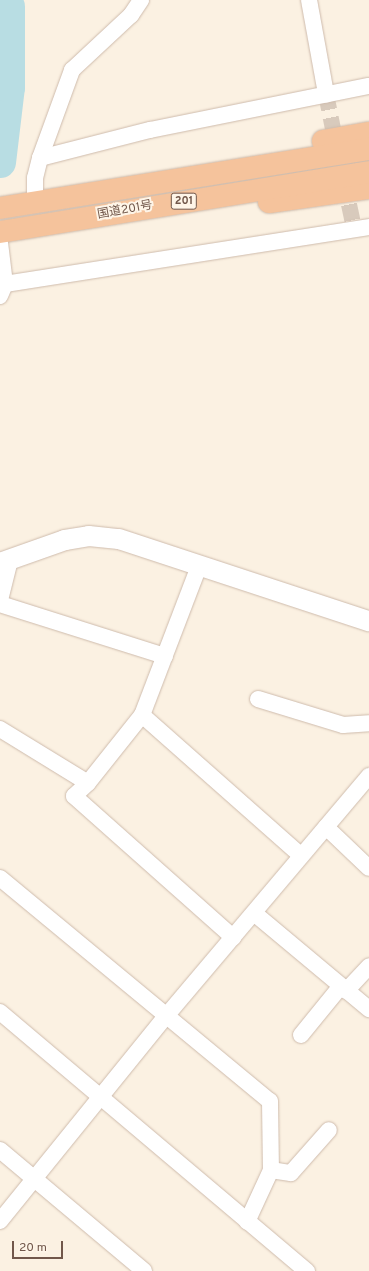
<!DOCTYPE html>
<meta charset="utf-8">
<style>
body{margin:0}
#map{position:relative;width:369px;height:1271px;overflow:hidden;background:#fbf1e2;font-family:Overpass,"Noto Sans JP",sans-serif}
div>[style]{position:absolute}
.river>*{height:31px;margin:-15.5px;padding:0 15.5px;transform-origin:15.5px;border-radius:15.5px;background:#b8dde3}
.minor-tunnel>*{height:16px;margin-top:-8px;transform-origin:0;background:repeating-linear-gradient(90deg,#d8cabc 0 16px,transparent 0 24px)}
.roads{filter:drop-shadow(0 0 1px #cebbac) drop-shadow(0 0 1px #cebbac)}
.minor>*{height:16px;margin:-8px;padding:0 8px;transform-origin:8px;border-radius:8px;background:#fff}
.tertiary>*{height:20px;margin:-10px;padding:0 10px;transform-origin:10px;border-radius:10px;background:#fff}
.trunk>*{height:22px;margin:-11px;padding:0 11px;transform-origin:11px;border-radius:11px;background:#f5c39c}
span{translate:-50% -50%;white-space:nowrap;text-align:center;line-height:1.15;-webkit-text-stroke:4px #fef5e8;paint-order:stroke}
.shield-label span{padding:1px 3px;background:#fef5e8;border:1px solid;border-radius:3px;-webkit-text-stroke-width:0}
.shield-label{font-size:11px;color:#71574a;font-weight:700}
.street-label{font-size:12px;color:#71574a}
.scale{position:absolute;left:12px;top:1241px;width:51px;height:18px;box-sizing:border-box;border:2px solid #71574a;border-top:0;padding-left:5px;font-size:12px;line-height:14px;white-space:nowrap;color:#71574a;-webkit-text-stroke:3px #fef5e8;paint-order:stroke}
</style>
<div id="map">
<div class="river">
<div style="left:0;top:162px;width:76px;rotate:-83.2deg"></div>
<div style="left:9px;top:87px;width:81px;rotate:-90deg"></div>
</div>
<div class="minor-tunnel">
<div style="left:326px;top:94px;width:56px;rotate:78.7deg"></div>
<div style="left:344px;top:181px;width:48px;rotate:78deg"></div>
</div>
<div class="roads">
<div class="minor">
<div style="left:309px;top:0;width:96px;rotate:79.7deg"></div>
<div style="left:40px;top:158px;width:114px;rotate:-14.3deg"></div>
<div style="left:150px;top:130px;width:223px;rotate:-11.4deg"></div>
<div style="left:35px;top:202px;width:24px;rotate:-90deg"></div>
<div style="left:35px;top:178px;width:21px;rotate:-76deg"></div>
<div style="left:40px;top:158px;width:94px;rotate:-70deg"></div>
<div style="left:72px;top:70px;width:81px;rotate:-43deg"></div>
<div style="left:131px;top:15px;width:18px;rotate:-56deg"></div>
<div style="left:0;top:243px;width:41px;rotate:83deg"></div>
<div style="left:5px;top:284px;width:13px;rotate:113deg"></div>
<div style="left:5px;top:284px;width:368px;rotate:-8.9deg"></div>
<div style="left:199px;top:566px;width:160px;rotate:110.9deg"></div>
<div style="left:142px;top:715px;width:87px;rotate:128.5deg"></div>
<div style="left:88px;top:783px;width:19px;rotate:137deg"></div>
<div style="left:74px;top:796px;width:213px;rotate:41.6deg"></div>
<div style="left:0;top:600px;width:41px;rotate:-76deg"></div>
<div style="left:0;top:604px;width:173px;rotate:17.5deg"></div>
<div style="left:258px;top:699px;width:89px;rotate:17deg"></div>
<div style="left:343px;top:725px;width:26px;rotate:-4deg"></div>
<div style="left:142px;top:715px;width:211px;rotate:41.5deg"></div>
<div style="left:0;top:729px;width:103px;rotate:31.5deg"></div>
<div style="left:326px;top:827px;width:59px;rotate:43.6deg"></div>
<div style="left:0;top:878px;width:350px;rotate:39.6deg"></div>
<div style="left:270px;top:1101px;width:69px;rotate:89.2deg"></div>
<div style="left:271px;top:1170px;width:57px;rotate:114.8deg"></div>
<div style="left:254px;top:913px;width:150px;rotate:39.9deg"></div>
<div style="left:346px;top:991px;width:34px;rotate:-47deg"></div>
<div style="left:0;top:1012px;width:402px;rotate:40.2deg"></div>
<div style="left:301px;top:1035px;width:63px;rotate:-50.8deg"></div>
<div style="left:0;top:1150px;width:188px;rotate:40deg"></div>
<div style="left:271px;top:1170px;width:20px;rotate:9deg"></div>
<div style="left:291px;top:1173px;width:57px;rotate:-48.5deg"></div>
<div style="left:0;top:1221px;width:265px;rotate:-51deg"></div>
<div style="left:167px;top:1015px;width:313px;rotate:-49.8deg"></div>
</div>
<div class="tertiary">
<div style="left:0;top:563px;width:69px;rotate:-19.5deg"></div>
<div style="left:65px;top:540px;width:24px;rotate:-9deg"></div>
<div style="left:89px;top:536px;width:30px;rotate:6deg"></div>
<div style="left:119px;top:539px;width:263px;rotate:18.2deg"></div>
</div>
<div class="trunk">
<div style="left:323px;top:141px;width:47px;rotate:-9.9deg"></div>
<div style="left:269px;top:202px;width:101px;rotate:-8deg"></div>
<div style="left:0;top:208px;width:374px;rotate:-9.1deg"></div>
<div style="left:0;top:232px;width:374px;rotate:-9.2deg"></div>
</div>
</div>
<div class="shield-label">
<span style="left:184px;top:201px">201</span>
</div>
<div class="street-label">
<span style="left:125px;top:211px;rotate:-10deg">国道201号</span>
</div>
<div class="scale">20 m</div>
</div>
